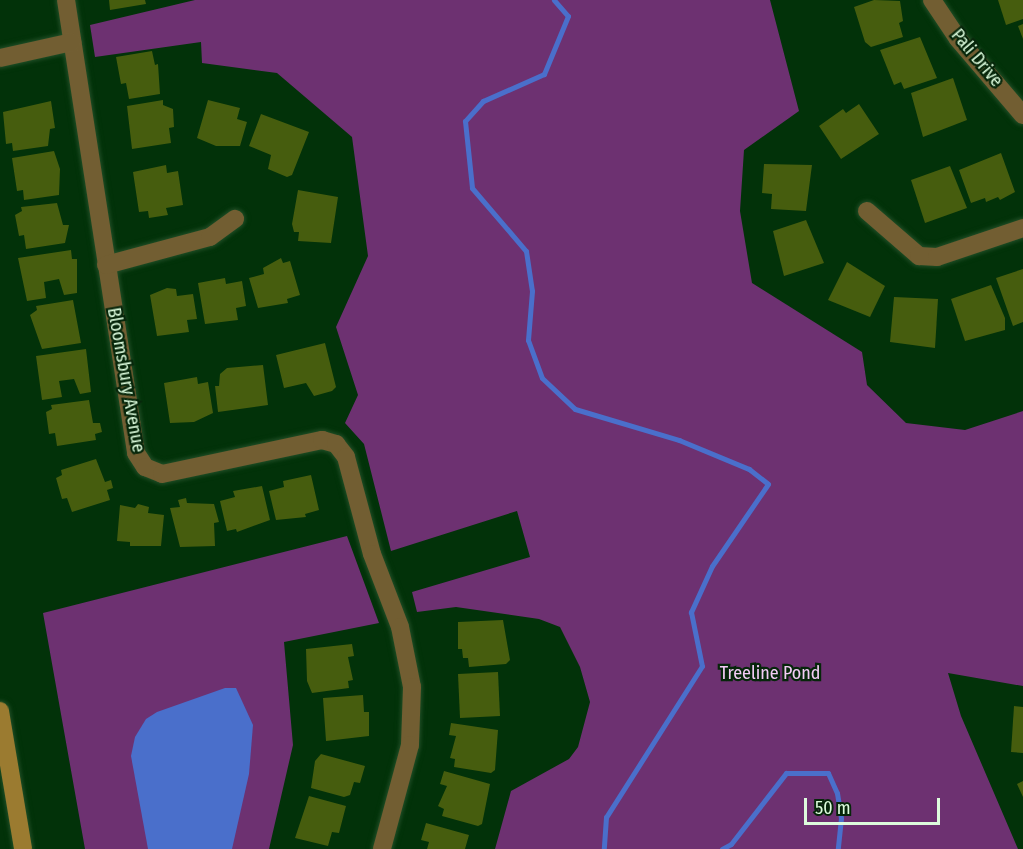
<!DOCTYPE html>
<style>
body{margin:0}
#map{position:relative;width:1023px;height:849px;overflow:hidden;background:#023209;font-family:"Fira Sans Condensed",sans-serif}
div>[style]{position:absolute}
.green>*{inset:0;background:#6d3171}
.water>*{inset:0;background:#4a6fcb}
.stream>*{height:5px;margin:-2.5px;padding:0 2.5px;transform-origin:2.5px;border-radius:2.5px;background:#4a6fcb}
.building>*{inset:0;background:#465d0e}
.roads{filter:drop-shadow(0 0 2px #214e27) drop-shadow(0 0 2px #214e27)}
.street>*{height:18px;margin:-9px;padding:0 9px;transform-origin:9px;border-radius:9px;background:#725e32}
.secondary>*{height:18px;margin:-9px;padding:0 9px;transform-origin:9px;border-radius:9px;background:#9b7b30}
span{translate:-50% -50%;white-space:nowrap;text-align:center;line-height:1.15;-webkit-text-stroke:4.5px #06260a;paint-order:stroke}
.street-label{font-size:18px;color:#ddfcdd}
.park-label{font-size:18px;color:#f4ccf6}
.scale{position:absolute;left:804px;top:798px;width:136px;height:27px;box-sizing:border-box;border:3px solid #ddfcdd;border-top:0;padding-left:8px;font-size:18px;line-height:21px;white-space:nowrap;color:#ddfcdd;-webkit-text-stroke:4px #06260a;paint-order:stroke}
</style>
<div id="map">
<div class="green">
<div style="clip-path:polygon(195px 0,770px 0,799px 111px,744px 150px,740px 211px,752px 283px,862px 352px,867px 385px,906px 423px,965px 430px,1023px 411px,1023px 686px,948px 673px,961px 716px,1018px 849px,495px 849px,511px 791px,569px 759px,578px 747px,590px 702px,580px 667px,560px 627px,539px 619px,456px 607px,417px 612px,412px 592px,530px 557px,517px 511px,391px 551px,364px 444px,345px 423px,358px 395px,336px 327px,368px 256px,352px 137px,277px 73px,202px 63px,201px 42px,95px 57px,90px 25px)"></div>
<div style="clip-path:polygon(347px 536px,379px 623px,284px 642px,293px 745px,269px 849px,85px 849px,43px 613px)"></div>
</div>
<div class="water">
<div style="clip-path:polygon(225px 688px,236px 688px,253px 725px,249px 774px,232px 849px,148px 849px,131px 756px,135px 737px,146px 719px,157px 712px)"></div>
</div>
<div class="stream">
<div style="left:554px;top:0;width:21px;rotate:49deg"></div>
<div style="left:568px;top:16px;width:63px;rotate:112.5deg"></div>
<div style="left:544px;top:74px;width:67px;rotate:156.1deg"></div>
<div style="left:483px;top:101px;width:27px;rotate:132deg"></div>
<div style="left:465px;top:121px;width:67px;rotate:84deg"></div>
<div style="left:472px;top:188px;width:83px;rotate:49.4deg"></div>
<div style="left:526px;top:251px;width:40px;rotate:81.5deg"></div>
<div style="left:532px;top:291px;width:49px;rotate:94.7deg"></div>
<div style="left:528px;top:340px;width:40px;rotate:69.8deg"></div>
<div style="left:542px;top:378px;width:45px;rotate:43.2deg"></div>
<div style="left:575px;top:409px;width:109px;rotate:16.6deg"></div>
<div style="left:679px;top:440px;width:76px;rotate:22.5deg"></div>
<div style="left:749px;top:469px;width:24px;rotate:38deg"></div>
<div style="left:768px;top:484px;width:99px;rotate:124.3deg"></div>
<div style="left:712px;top:566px;width:51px;rotate:114.5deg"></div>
<div style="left:691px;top:612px;width:55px;rotate:78.5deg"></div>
<div style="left:702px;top:666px;width:179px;rotate:122.4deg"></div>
<div style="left:606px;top:817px;width:32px;rotate:94deg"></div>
<div style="left:722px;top:849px;width:10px;rotate:-29deg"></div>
<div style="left:731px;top:844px;width:90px;rotate:-52.2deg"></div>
<div style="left:786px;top:773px;width:42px"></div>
<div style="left:828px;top:773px;width:22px;rotate:66deg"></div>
<div style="left:837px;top:793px;width:25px;rotate:81deg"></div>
<div style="left:841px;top:818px;width:31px;rotate:96deg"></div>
</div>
<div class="building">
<div style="clip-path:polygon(109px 0,145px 0,146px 4px,110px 10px)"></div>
<div style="clip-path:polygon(874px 0,900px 1px,903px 21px,899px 23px,903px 37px,871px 47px,865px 42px,854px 7px)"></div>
<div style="clip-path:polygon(998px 0,1023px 0,1023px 19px,1006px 25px)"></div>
<div style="clip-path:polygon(1023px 24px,1023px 39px,1018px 26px)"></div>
<div style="clip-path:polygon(920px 37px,937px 78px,904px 89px,901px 82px,894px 85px,880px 50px)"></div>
<div style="clip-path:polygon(152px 51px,155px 65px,158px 64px,160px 94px,129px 99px,126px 83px,121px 84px,116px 57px)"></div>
<div style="clip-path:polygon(953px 78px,967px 120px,923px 137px,911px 93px)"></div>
<div style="clip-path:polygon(163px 100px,163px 105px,173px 109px,174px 127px,169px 128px,171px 143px,132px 149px,127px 106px)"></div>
<div style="clip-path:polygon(208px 100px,240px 108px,237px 119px,247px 122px,240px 146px,216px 146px,197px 138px)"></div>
<div style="clip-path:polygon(51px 101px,55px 128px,50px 129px,48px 146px,13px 151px,12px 143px,6px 144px,3px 112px)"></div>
<div style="clip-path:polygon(859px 104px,879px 134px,841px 159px,819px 126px,843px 109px,846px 113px)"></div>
<div style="clip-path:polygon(261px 114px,309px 132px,292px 175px,287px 177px,268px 169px,271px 155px,249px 146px)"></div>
<div style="clip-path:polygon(54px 151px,60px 169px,59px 195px,24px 200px,23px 190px,17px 191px,12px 158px)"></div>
<div style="clip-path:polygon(1001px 153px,1015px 192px,1000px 200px,998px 197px,986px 202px,985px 198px,971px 203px,959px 170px)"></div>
<div style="clip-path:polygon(764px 164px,812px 165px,806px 211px,771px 209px,772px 194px,762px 193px)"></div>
<div style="clip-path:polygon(166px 165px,167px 173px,178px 171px,183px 205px,166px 208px,168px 215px,149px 218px,148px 211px,139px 212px,133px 172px)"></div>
<div style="clip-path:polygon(950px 166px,967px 208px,925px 223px,911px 180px)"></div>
<div style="clip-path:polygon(298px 190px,338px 197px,331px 243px,298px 241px,299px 232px,294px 232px,292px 224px)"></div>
<div style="clip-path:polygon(57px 203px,63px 225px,69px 225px,65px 243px,26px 249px,24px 235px,19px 236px,15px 215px,22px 211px,21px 207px)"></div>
<div style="clip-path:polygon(806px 220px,824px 263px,784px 276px,773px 231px)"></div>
<div style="clip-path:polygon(71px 250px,72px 259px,77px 259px,77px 293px,64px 295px,59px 279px,44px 282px,46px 298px,27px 301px,18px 258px)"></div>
<div style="clip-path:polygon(281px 258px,283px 263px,290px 261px,300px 295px,287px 299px,288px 303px,258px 308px,249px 278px,264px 274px,263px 268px)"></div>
<div style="clip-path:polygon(847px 262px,885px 286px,870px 317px,828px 300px)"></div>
<div style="clip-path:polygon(1023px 269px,1023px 322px,1013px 326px,996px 278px)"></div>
<div style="clip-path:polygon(225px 278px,226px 284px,242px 281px,246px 306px,236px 308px,238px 320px,205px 324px,198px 283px)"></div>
<div style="clip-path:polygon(991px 285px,1005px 318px,1005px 330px,965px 341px,951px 299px)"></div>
<div style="clip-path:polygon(167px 288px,176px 289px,177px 296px,193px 294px,197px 319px,187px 320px,189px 332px,157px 336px,150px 295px)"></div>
<div style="clip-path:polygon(894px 297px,938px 299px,935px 348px,890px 342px)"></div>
<div style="clip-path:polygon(73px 300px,81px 343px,42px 349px,30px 315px,37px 310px,36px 306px)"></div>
<div style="clip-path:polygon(325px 343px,336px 387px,332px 391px,314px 396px,306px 383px,284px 388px,276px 355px)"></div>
<div style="clip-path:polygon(86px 349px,91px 392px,80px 394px,74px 379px,59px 381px,62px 397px,42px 400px,36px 356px)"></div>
<div style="clip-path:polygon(263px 365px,268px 405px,218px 412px,215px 386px,219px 386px,220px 374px,227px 368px)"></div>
<div style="clip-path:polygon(197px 377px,198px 384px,208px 382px,213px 413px,194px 422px,170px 423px,164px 383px)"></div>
<div style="clip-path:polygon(89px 400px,93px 423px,100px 423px,102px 432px,95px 434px,96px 440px,57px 446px,55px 433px,49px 434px,46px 412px,52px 409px,51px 405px)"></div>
<div style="clip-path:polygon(96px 459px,105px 482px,111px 480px,113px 488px,107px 490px,110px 500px,72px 512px,67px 498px,62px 499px,56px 478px,62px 475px,61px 470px)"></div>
<div style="clip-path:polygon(311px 475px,319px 510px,305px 514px,306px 517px,276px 520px,269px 491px,284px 487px,283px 481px)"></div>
<div style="clip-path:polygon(262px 486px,270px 520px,237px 532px,236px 529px,227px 531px,220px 501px,235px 497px,233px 491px)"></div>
<div style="clip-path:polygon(186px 498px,187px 503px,214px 504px,219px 522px,214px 523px,215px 546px,180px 547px,170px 508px,180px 507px,178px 500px)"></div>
<div style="clip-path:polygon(138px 504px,149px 507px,148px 513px,164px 515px,161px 546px,130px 546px,130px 542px,117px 541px,120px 505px,135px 508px)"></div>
<div style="clip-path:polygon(503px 620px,510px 660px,506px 664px,469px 667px,468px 658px,463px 658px,462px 649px,458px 649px,458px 622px)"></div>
<div style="clip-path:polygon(352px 644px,354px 656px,348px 657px,353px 680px,348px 681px,349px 688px,312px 693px,307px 681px,306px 649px)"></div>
<div style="clip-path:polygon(498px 672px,500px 716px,460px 718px,458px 674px)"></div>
<div style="clip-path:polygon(363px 695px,364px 712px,369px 712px,369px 736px,326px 741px,323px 698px)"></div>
<div style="clip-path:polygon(1014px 706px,1023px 707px,1023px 753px,1011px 752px)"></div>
<div style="clip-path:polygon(451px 723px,498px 730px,495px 770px,491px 773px,454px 767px,455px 759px,450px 758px,456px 736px,449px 735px)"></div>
<div style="clip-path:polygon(321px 754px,365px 766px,360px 783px,354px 782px,350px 795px,344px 797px,311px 788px,315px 761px)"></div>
<div style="clip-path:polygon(444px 771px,490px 784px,482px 824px,478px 826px,442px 816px,444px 809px,438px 806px,447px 786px,440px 784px)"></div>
<div style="clip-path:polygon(1023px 781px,1023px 797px,1017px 784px)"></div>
<div style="clip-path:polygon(309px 796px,346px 806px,339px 833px,332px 832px,328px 846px,295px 838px)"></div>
<div style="clip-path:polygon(426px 823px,469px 835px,465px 849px,427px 849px,429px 842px,421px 840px)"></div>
</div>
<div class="roads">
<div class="street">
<div style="left:66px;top:0;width:458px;rotate:81.2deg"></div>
<div style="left:136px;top:453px;width:17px;rotate:57deg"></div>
<div style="left:145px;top:467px;width:18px;rotate:22deg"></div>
<div style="left:162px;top:474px;width:164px;rotate:-12deg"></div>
<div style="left:322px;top:440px;width:15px;rotate:16deg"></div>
<div style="left:336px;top:444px;width:16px;rotate:52deg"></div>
<div style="left:346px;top:457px;width:100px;rotate:75deg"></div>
<div style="left:372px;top:554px;width:78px;rotate:69deg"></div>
<div style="left:400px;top:627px;width:61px;rotate:78.7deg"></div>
<div style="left:412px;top:687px;width:58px;rotate:92deg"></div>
<div style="left:410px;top:745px;width:108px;rotate:105.1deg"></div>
<div style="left:932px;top:0;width:47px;rotate:56.3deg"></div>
<div style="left:958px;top:39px;width:100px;rotate:49.5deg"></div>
<div style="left:0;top:58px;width:74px;rotate:-12.5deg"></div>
<div style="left:867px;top:211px;width:69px;rotate:40.9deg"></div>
<div style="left:919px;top:256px;width:18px;rotate:3deg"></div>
<div style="left:937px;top:257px;width:91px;rotate:-18.6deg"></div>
<div style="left:106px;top:265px;width:108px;rotate:-15.1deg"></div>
<div style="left:210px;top:237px;width:31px;rotate:-36deg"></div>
</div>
<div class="secondary">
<div style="left:0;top:711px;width:140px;rotate:80.5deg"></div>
</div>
</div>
<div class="street-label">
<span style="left:977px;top:58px;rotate:50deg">Pali Drive</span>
<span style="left:126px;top:380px;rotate:80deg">Bloomsbury Avenue</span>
</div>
<div class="park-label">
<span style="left:770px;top:673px">Treeline Pond</span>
</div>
<div class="scale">50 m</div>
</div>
